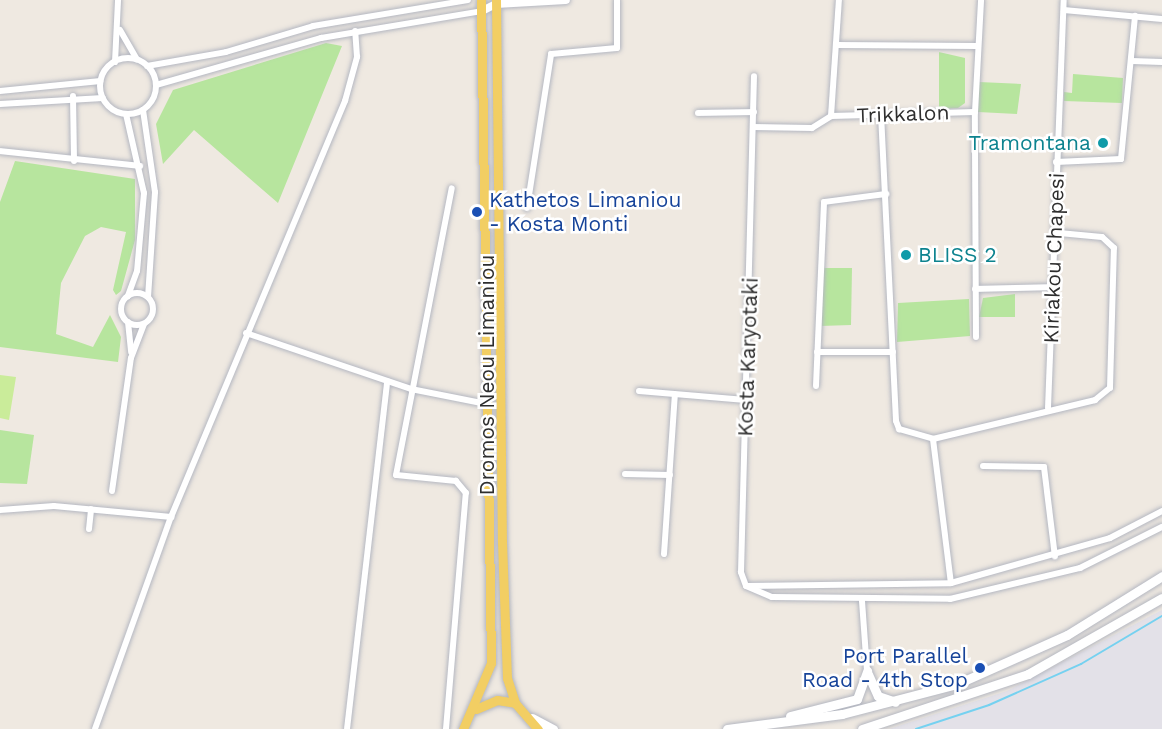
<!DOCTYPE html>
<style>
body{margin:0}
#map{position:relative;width:1162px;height:729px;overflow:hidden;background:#efe9e1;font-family:"Work Sans",sans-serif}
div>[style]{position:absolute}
.industrial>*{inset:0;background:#e3e1e8}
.green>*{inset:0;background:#b7e59e}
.pitch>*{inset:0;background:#caec9a}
.stream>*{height:2px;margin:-1px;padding:0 1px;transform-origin:1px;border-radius:1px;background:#75d1f0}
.roads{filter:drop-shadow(0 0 2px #b4b7c1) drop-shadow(0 0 2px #b4b7c1)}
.minor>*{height:6px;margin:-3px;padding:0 3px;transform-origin:3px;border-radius:3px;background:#fff}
.minor>.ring{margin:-3px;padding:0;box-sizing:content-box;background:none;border:6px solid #fff;border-radius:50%}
.tertiary>*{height:8px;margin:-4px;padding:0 4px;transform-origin:4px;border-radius:4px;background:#fff}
.secondary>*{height:9px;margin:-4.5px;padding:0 4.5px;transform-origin:4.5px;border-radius:4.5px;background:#fff}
.primary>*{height:9px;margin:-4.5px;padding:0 4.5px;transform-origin:4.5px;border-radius:4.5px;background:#f2ce63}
.dots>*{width:16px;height:16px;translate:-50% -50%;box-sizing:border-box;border:3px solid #fff;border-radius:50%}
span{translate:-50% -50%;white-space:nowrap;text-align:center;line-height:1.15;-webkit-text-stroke:5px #fff;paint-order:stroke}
.street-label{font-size:21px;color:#2e2e2e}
.culture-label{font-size:21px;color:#0d838f}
.right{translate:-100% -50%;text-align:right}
.left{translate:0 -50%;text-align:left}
.transit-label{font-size:21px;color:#164399}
</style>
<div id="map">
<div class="industrial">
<div style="clip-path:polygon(1162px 610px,1162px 729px,889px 729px,1007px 691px)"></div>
</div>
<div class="green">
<div style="clip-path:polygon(326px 43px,342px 46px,278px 203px,194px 130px,163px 164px,156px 124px,173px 90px)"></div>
<div style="clip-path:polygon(939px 52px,965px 58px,965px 103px,958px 108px,939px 109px)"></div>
<div style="clip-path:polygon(1073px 74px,1123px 78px,1122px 103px,1064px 101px,1064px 92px,1072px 93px)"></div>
<div style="clip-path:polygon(979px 82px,1021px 84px,1017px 114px,978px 112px)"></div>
<div style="clip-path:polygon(15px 161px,135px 179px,135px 240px,121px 291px,116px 295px,113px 290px,126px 232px,101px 227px,85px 236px,61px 283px,56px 334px,93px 347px,110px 315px,121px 337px,118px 362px,0 347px,0 202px)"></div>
<div style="clip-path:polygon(821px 268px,852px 268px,851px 325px,820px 326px)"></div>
<div style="clip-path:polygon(1015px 294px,1015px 317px,979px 317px,983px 298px)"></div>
<div style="clip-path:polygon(969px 299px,970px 336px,897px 342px,898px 303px)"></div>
<div style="clip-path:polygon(0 430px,34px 435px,27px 484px,0 483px)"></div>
</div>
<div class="pitch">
<div style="clip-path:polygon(0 375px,16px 377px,9px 420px,0 418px)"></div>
</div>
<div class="stream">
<div style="left:916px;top:729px;width:77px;rotate:-18.2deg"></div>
<div style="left:989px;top:705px;width:101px;rotate:-24deg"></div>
<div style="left:1081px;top:664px;width:94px;rotate:-30.7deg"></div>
</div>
<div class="roads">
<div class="minor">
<div style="left:1064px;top:10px;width:98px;rotate:5.2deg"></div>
<div style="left:120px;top:30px;width:34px;rotate:60deg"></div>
<div style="left:836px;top:45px;width:142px;rotate:0.4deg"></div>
<div class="ring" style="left:100px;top:58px;width:50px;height:50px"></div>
<div style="left:1132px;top:61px;width:30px;rotate:2deg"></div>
<div style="left:115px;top:62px;width:62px;rotate:-87.2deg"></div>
<div style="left:147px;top:66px;width:80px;rotate:-10deg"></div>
<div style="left:226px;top:52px;width:91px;rotate:-16.6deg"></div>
<div style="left:313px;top:26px;width:157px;rotate:-9.5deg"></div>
<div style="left:156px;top:85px;width:172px;rotate:-15.9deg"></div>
<div style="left:321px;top:38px;width:163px;rotate:-9.5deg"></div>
<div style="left:0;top:91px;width:101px;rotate:-5.7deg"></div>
<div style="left:73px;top:96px;width:65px;rotate:89.1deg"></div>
<div style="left:0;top:104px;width:103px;rotate:-3.3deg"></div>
<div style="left:143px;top:110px;width:83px;rotate:81.7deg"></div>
<div style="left:155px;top:192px;width:105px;rotate:93.8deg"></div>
<div style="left:698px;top:113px;width:56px;rotate:-1deg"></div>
<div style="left:126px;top:114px;width:81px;rotate:77.2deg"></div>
<div style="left:144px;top:193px;width:78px;rotate:95.1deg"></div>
<div style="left:137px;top:271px;width:27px;rotate:110deg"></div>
<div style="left:881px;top:114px;width:307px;rotate:87.2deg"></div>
<div style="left:896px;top:421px;width:9px;rotate:69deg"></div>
<div style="left:899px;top:429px;width:35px;rotate:16deg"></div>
<div style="left:831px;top:116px;width:144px;rotate:-1.6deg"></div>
<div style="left:753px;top:127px;width:59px;rotate:1deg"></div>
<div style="left:812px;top:128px;width:22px;rotate:-32deg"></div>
<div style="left:831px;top:116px;width:116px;rotate:-86.1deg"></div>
<div style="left:0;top:151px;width:141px;rotate:6.1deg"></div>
<div style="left:1056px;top:162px;width:65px;rotate:-2.6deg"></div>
<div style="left:1121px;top:159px;width:144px;rotate:-84.4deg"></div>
<div style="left:527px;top:208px;width:156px;rotate:-81.1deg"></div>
<div style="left:551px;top:54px;width:66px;rotate:-5.2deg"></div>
<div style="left:617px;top:48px;width:48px;rotate:-90deg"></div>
<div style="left:975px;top:289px;width:80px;rotate:-1.4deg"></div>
<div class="ring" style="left:121px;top:293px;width:26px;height:26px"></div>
<div style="left:128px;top:322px;width:30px;rotate:84deg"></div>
<div style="left:246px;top:333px;width:174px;rotate:18.7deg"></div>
<div style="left:411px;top:389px;width:77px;rotate:11.2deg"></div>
<div style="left:976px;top:337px;width:225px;rotate:-90.3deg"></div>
<div style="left:975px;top:112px;width:112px;rotate:-86.9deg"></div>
<div style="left:817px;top:352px;width:76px"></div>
<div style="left:816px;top:386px;width:184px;rotate:-87.5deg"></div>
<div style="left:824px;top:202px;width:63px;rotate:-7.4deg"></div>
<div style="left:639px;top:391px;width:107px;rotate:4.8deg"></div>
<div style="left:1048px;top:408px;width:408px;rotate:-87.8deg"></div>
<div style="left:933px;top:439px;width:167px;rotate:-13.5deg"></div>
<div style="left:1095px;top:400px;width:19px;rotate:-39deg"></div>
<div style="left:1110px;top:388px;width:140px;rotate:-88.4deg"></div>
<div style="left:1114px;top:248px;width:16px;rotate:-137deg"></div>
<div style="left:1102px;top:237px;width:43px;rotate:-174.7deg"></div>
<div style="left:933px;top:439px;width:145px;rotate:82.9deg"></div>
<div style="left:983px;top:466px;width:61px;rotate:0.9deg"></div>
<div style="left:1044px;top:467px;width:90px;rotate:83deg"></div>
<div style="left:625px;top:474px;width:45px;rotate:1.3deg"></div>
<div style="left:112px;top:491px;width:134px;rotate:-81.9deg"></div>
<div style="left:131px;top:358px;width:36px;rotate:-69deg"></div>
<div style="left:0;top:510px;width:54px;rotate:-4.2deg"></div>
<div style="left:54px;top:506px;width:118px;rotate:5.4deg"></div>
<div style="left:89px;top:529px;width:20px;rotate:-84deg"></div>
<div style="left:664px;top:554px;width:160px;rotate:-86.1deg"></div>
<div style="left:746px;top:586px;width:15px;rotate:-110deg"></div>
<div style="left:741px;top:572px;width:496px;rotate:-88.5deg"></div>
<div style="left:746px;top:586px;width:28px;rotate:23deg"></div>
<div style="left:772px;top:597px;width:178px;rotate:0.6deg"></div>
<div style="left:950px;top:599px;width:134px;rotate:-13.4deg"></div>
<div style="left:1080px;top:568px;width:92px;rotate:-26.6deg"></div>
<div style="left:747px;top:586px;width:204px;rotate:-0.8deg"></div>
<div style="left:951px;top:583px;width:165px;rotate:-15.8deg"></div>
<div style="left:1110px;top:538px;width:59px;rotate:-27.4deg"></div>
<div style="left:862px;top:601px;width:70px;rotate:85.9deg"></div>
<div style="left:95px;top:729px;width:225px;rotate:-70.3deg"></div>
<div style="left:171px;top:517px;width:451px;rotate:-67.3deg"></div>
<div style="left:345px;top:101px;width:46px;rotate:-74.7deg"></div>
<div style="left:357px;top:57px;width:26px;rotate:-94deg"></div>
<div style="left:347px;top:729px;width:350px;rotate:-83.4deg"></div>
<div style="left:446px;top:729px;width:237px;rotate:-85.2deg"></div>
<div style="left:466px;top:493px;width:16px;rotate:-130deg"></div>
<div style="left:456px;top:481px;width:60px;rotate:-174.3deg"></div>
<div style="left:396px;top:475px;width:292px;rotate:-79deg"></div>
</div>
<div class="tertiary">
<div style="left:482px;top:11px;width:16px;rotate:-27deg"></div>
<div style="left:496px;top:4px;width:70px;rotate:-3.3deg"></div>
</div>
<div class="secondary">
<div style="left:868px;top:674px;width:24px;rotate:66deg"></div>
<div style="left:878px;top:696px;width:18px;rotate:19deg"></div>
<div style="left:790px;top:716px;width:69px;rotate:-14.2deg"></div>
<div style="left:857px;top:699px;width:30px;rotate:-70deg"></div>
<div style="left:532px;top:718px;width:24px;rotate:28deg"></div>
<div style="left:727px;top:729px;width:116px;rotate:-7.4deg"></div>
<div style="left:842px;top:714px;width:119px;rotate:-14.6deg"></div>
<div style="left:957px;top:684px;width:120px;rotate:-24deg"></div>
<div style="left:1067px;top:635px;width:112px;rotate:-31.8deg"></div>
<div style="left:862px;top:729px;width:175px;rotate:-18.3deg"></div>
<div style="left:1028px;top:674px;width:154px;rotate:-29.6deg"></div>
</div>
<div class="primary">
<div style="left:496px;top:0;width:542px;rotate:89.37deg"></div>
<div style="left:502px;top:542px;width:136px;rotate:87.9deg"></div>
<div style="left:507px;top:678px;width:26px;rotate:72deg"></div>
<div style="left:476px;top:709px;width:23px;rotate:-23deg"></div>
<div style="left:497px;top:700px;width:18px;rotate:9deg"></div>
<div style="left:515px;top:703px;width:35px;rotate:49deg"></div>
<div style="left:463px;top:729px;width:72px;rotate:-67deg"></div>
<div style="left:491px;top:663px;width:663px;rotate:-90.86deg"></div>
</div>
</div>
<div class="dots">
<div style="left:1103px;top:143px;background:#0f9aa8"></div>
<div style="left:477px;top:212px;background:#1a4fb4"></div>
<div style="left:906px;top:255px;background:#0f9aa8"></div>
<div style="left:980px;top:668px;background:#1a4fb4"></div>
</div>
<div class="street-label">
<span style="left:903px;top:114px;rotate:-2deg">Trikkalon</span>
<span style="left:1054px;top:258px;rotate:-88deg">Kiriakou Chapesi</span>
<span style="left:748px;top:357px;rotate:-88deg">Kosta Karyotaki</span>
<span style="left:487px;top:375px;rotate:-90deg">Dromos Neou Limaniou</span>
</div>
<div class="culture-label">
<span class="right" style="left:1091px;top:143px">Tramontana</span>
<span class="left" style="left:918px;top:255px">BLISS 2</span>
</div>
<div class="transit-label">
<span class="left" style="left:489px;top:212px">Kathetos Limaniou<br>- Kosta Monti</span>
<span class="right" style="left:968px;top:668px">Port Parallel<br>Road - 4th Stop</span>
</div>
</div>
